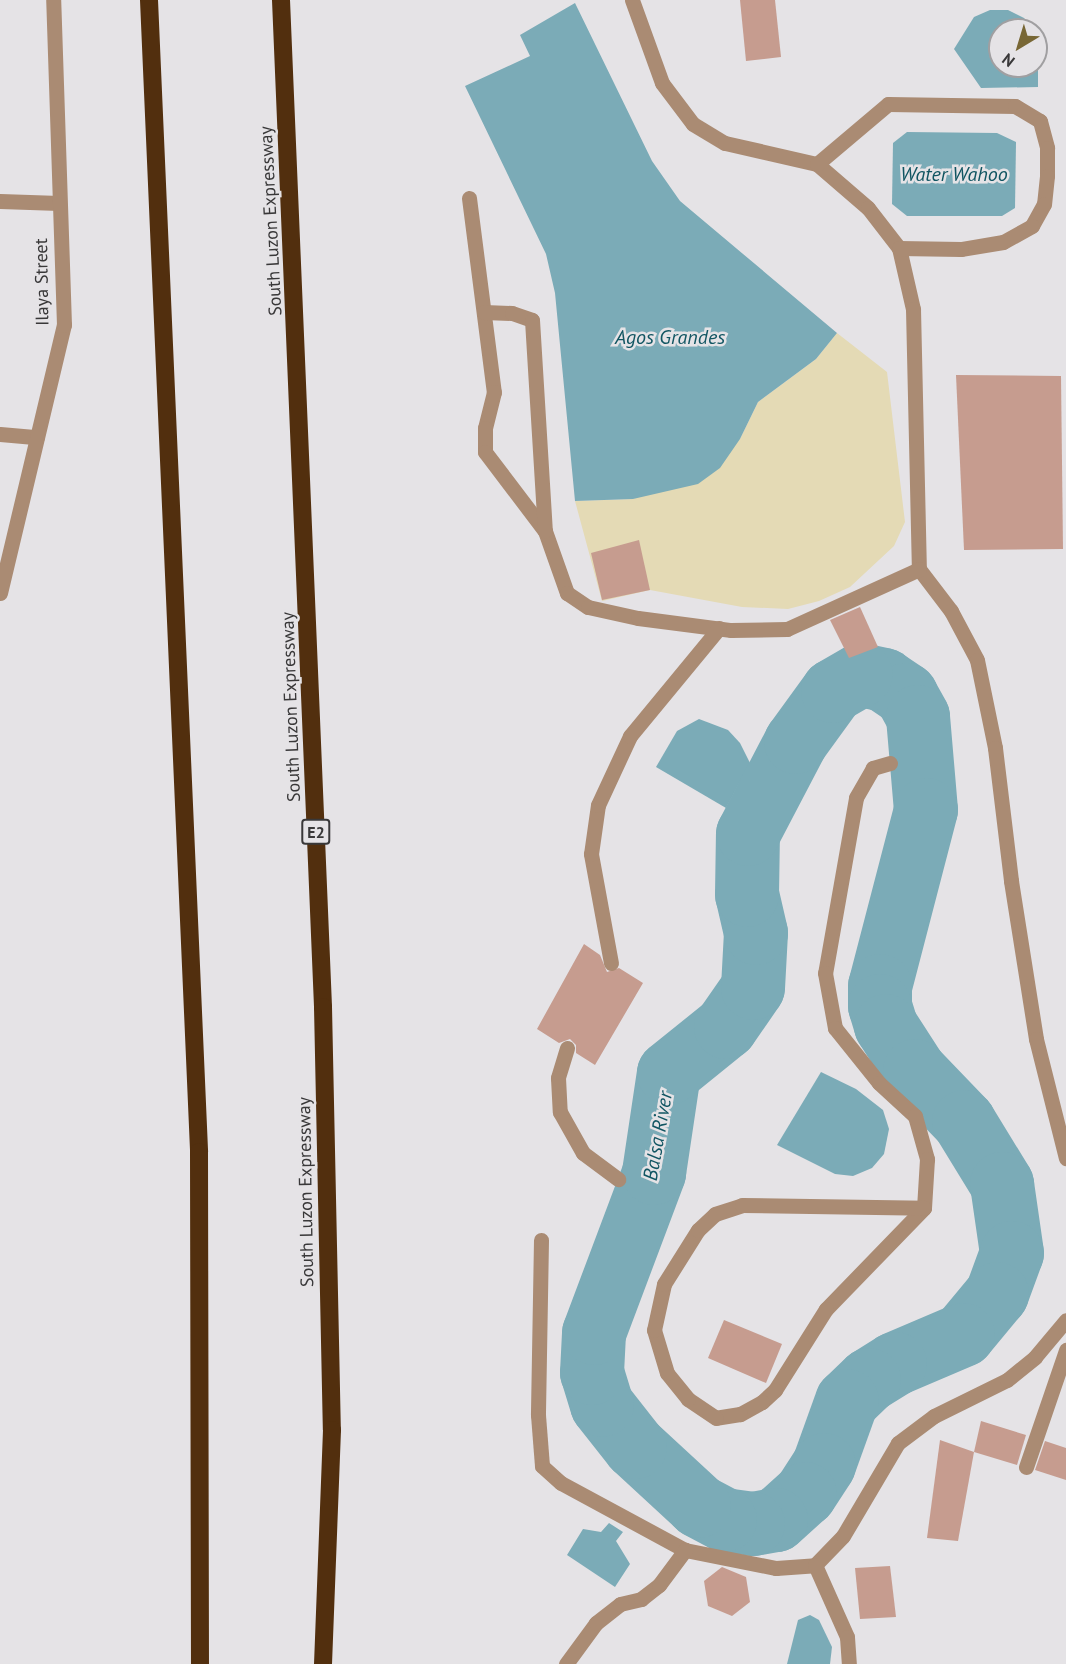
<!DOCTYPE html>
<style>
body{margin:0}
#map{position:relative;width:1066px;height:1664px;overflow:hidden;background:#e5e3e6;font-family:"PT Sans",sans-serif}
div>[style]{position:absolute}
.sand>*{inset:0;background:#e4dab5}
.water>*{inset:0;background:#7babb7}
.river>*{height:64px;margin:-32px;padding:0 32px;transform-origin:32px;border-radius:32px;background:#7babb7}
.building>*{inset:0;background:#c69c8f}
.minor>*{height:15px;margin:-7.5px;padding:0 7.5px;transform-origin:7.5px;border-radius:7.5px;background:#aa8b73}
.highway>*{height:18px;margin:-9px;padding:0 9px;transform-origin:9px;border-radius:9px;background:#522f0e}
span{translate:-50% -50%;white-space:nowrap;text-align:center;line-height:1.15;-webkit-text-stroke:5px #e5e3e6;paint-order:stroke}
.shield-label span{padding:2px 4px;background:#e5e3e6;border:2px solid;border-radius:4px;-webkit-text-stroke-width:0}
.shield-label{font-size:16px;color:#393839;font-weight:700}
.street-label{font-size:18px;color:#393839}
.water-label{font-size:20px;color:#115562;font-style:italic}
.north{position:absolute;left:988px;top:18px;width:60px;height:60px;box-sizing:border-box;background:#e5e3e6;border:2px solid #a09fa1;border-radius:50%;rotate:218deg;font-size:16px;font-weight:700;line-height:24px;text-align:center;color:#393839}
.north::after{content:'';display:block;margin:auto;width:21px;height:27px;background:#786735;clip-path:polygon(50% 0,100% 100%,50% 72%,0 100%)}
</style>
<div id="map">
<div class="sand">
<div style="clip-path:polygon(837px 333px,887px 372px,905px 522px,894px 546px,850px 587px,819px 601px,788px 609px,742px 607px,650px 590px,602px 601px,575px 501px,633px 499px,740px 439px,758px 402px,816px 359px)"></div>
</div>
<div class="water">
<div style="clip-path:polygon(575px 3px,652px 161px,680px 201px,837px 333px,816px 359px,758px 402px,740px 439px,720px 468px,698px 484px,633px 499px,575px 501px,555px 293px,546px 254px,465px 86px,530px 56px,520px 35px)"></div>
<div style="clip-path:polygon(990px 10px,1008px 10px,1024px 18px,1035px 30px,1000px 30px,1000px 66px,1036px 66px,1036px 31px,1038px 34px,1038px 87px,981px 88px,954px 49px,974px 17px)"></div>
<div style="clip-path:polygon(907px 132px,997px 133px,1016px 142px,1015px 208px,1002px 216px,907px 216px,892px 204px,893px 143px)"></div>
<div style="clip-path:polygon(699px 719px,728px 730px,740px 743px,750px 763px,726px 808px,656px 767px,677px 731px)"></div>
<div style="clip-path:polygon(821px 1072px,856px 1089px,883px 1110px,889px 1129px,884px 1154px,872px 1168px,853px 1176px,835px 1174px,777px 1145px)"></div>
<div style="clip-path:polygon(609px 1523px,623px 1532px,616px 1541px,630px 1564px,615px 1587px,567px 1555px,583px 1529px,601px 1532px)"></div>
<div style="clip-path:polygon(810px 1615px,819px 1620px,832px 1647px,830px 1664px,787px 1664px,798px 1620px)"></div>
</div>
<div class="river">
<div style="left:861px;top:675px;width:24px;rotate:12deg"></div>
<div style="left:884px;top:680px;width:27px;rotate:34deg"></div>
<div style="left:906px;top:695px;width:25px;rotate:61deg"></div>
<div style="left:918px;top:717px;width:93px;rotate:85.1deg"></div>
<div style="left:926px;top:810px;width:182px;rotate:104.6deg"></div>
<div style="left:880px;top:986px;width:20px;rotate:90deg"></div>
<div style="left:880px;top:1006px;width:21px;rotate:73deg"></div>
<div style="left:886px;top:1026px;width:54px;rotate:57.2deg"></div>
<div style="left:915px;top:1071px;width:71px;rotate:46.1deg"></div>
<div style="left:964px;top:1122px;width:73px;rotate:58.5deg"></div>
<div style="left:1002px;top:1184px;width:70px;rotate:81.8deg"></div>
<div style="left:1012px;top:1253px;width:44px;rotate:110.1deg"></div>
<div style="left:997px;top:1294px;width:53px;rotate:129.7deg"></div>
<div style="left:963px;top:1335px;width:74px;rotate:156.9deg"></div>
<div style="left:895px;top:1364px;width:31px;rotate:148deg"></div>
<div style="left:869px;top:1380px;width:30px;rotate:136deg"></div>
<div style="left:847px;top:1401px;width:68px;rotate:109.8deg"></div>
<div style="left:824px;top:1465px;width:35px;rotate:123deg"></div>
<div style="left:805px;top:1494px;width:39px;rotate:138deg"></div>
<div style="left:776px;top:1520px;width:23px;rotate:170deg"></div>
<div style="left:753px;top:1524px;width:28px;rotate:-172deg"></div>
<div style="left:725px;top:1520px;width:30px;rotate:-152deg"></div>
<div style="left:699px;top:1506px;width:87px;rotate:-137.3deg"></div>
<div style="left:635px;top:1447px;width:53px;rotate:-128.2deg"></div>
<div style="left:602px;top:1405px;width:34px;rotate:-107deg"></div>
<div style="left:592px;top:1373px;width:40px;rotate:-87.1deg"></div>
<div style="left:594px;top:1333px;width:171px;rotate:-69.4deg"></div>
<div style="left:654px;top:1173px;width:101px;rotate:-81.5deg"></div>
<div style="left:669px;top:1073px;width:73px;rotate:-38.9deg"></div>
<div style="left:726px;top:1027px;width:47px;rotate:-55.3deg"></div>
<div style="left:753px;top:988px;width:55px;rotate:-86.9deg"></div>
<div style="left:756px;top:933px;width:39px;rotate:-103deg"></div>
<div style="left:747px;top:895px;width:61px;rotate:-89.1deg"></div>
<div style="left:748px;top:834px;width:104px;rotate:-62.4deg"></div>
<div style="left:796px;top:742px;width:63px;rotate:-54deg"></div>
<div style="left:833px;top:691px;width:32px;rotate:-30deg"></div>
</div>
<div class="building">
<div style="clip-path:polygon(740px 0,775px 0,781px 57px,746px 61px)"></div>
<div style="clip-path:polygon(956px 375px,1061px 376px,1063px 549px,964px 550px)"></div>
<div style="clip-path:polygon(639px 540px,650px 590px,602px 600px,591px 553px)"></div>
<div style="clip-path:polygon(860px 607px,878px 647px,849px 658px,830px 620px)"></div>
<div style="clip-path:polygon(584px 944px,600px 955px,607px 972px,619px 968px,643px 983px,595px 1065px,576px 1053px,576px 1045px,570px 1039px,559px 1043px,537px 1029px)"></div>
<div style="clip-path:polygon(724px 1320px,782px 1344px,766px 1383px,708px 1358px)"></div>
<div style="clip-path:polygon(981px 1421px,1026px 1435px,1017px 1465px,974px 1452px)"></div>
<div style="clip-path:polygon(940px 1440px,974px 1452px,958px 1541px,927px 1538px)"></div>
<div style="clip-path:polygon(1045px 1441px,1066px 1448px,1066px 1480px,1035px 1470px)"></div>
<div style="clip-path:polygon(890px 1566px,896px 1617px,860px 1619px,855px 1568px)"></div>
<div style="clip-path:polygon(722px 1567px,746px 1577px,750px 1602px,732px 1616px,708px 1606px,704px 1581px)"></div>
</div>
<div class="minor">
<div style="left:632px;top:0;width:88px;rotate:70.1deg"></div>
<div style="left:662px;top:83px;width:51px;rotate:52.9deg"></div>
<div style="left:693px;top:124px;width:37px;rotate:31deg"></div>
<div style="left:725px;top:143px;width:94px;rotate:12.9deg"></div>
<div style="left:817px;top:164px;width:67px;rotate:40.8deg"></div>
<div style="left:868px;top:208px;width:51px;rotate:52.2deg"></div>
<div style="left:899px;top:248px;width:63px;rotate:77.1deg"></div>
<div style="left:913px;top:309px;width:260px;rotate:88.7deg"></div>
<div style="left:919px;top:569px;width:53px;rotate:52.7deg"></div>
<div style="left:951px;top:611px;width:55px;rotate:62deg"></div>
<div style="left:977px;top:660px;width:90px;rotate:78.4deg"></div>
<div style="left:995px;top:748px;width:134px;rotate:83.1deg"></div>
<div style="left:1011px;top:881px;width:160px;rotate:81deg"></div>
<div style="left:1036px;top:1039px;width:123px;rotate:75.9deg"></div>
<div style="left:817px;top:164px;width:93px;rotate:-40.2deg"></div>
<div style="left:888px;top:104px;width:127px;rotate:0.9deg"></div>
<div style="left:1015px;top:106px;width:29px;rotate:31deg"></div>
<div style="left:1040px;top:121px;width:28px;rotate:75deg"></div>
<div style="left:1047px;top:148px;width:28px;rotate:90deg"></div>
<div style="left:1047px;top:176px;width:28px;rotate:96deg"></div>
<div style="left:1044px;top:204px;width:25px;rotate:119deg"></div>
<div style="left:1032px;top:226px;width:33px;rotate:151deg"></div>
<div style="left:1003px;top:242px;width:43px;rotate:170.5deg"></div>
<div style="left:961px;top:249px;width:62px;rotate:-179.1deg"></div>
<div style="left:469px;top:198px;width:196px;rotate:82.7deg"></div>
<div style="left:494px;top:392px;width:37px;rotate:104deg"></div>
<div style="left:485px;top:428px;width:24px;rotate:90deg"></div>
<div style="left:485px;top:452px;width:99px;rotate:52.8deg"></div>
<div style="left:545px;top:531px;width:66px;rotate:70.5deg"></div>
<div style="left:567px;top:593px;width:25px;rotate:34deg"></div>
<div style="left:588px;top:607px;width:51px;rotate:12.4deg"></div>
<div style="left:638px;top:618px;width:94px;rotate:7.4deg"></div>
<div style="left:731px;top:630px;width:56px;rotate:-1deg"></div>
<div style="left:787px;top:629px;width:145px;rotate:-24.4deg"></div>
<div style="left:0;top:201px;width:59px;rotate:1.9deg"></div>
<div style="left:484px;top:312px;width:28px;rotate:2deg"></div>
<div style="left:512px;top:313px;width:21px;rotate:19deg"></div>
<div style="left:532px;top:320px;width:211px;rotate:86.5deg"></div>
<div style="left:0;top:434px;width:37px;rotate:5deg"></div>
<div style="left:0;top:593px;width:276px;rotate:-76.6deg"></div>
<div style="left:64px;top:325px;width:325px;rotate:-91.9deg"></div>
<div style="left:890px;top:763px;width:18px;rotate:164deg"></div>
<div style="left:873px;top:768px;width:34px;rotate:120deg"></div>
<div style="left:856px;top:798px;width:178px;rotate:100deg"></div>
<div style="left:825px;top:973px;width:56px;rotate:79.7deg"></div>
<div style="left:835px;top:1028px;width:70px;rotate:51.3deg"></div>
<div style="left:879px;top:1083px;width:49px;rotate:42.5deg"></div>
<div style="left:915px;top:1116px;width:45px;rotate:74.4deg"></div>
<div style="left:927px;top:1159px;width:49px;rotate:93.5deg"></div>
<div style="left:924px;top:1208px;width:141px;rotate:134.1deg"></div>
<div style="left:826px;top:1309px;width:96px;rotate:122.2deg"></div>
<div style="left:775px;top:1390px;width:18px;rotate:137deg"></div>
<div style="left:762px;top:1402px;width:25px;rotate:151deg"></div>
<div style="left:740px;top:1414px;width:24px;rotate:171deg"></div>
<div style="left:716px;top:1418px;width:34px;rotate:-146deg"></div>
<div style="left:688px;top:1399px;width:33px;rotate:-129deg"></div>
<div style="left:667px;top:1373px;width:45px;rotate:-106.8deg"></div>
<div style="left:654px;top:1330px;width:47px;rotate:-77.7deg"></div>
<div style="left:664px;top:1284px;width:64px;rotate:-57.8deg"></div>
<div style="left:698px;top:1230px;width:23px;rotate:-43deg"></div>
<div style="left:715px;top:1214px;width:28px;rotate:-18deg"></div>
<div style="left:742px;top:1205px;width:182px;rotate:0.9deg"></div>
<div style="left:611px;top:963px;width:111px;rotate:-100.4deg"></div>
<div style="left:591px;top:854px;width:49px;rotate:-81.9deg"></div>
<div style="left:598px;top:805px;width:76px;rotate:-65.1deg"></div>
<div style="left:630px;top:736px;width:140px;rotate:-50.5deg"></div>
<div style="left:567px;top:1048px;width:31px;rotate:107deg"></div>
<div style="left:558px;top:1078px;width:34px;rotate:87deg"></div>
<div style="left:560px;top:1112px;width:47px;rotate:60.7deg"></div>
<div style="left:583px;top:1153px;width:44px;rotate:36.6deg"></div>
<div style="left:541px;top:1240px;width:175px;rotate:91deg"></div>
<div style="left:538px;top:1415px;width:51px;rotate:85.5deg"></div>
<div style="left:542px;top:1466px;width:25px;rotate:42deg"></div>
<div style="left:561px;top:1483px;width:141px;rotate:28.4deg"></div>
<div style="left:685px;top:1550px;width:93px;rotate:11.2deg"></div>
<div style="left:776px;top:1568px;width:39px;rotate:-4deg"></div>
<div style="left:815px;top:1565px;width:40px;rotate:-46deg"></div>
<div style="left:843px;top:1536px;width:108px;rotate:-59.4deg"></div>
<div style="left:898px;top:1443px;width:45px;rotate:-36.9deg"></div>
<div style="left:934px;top:1416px;width:81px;rotate:-26.3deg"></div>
<div style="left:1007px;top:1380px;width:36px;rotate:-39deg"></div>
<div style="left:1035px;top:1357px;width:48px;rotate:-50deg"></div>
<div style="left:1026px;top:1467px;width:124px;rotate:-71.1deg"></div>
<div style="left:815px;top:1565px;width:79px;rotate:66deg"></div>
<div style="left:847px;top:1637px;width:27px;rotate:86deg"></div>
<div style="left:566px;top:1664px;width:51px;rotate:-53.8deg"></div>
<div style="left:596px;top:1623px;width:31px;rotate:-38deg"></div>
<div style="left:620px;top:1604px;width:22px;rotate:-13deg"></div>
<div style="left:641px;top:1599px;width:23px;rotate:-38deg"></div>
<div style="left:659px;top:1585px;width:44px;rotate:-53.4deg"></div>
</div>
<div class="highway">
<div style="left:149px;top:0;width:1153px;rotate:87.51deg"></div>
<div style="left:199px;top:1152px;width:512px;rotate:89.89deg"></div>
<div style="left:281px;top:0;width:1008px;rotate:87.61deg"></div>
<div style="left:323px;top:1007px;width:423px;rotate:88.8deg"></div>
<div style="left:332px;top:1430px;width:234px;rotate:92.2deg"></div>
</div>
<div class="shield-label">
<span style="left:316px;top:832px">E2</span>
</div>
<div class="street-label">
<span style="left:271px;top:221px;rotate:-93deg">South Luzon Expressway</span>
<span style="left:42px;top:282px;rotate:-91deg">Ilaya Street</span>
<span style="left:291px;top:707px;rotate:-92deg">South Luzon Expressway</span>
<span style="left:306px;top:1192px;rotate:-91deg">South Luzon Expressway</span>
</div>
<div class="water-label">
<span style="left:954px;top:174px">Water Wahoo</span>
<span style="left:670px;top:337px">Agos Grandes</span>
<span style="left:658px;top:1136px;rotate:-80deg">Balsa River</span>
</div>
<div class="north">N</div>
</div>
